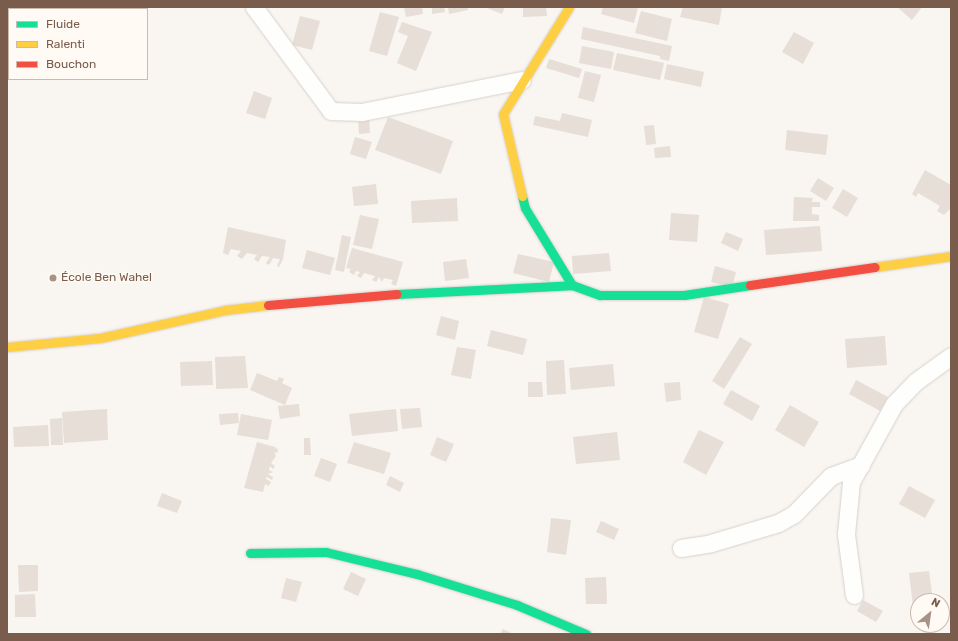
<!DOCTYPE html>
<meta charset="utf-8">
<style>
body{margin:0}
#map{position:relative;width:958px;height:641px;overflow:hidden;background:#f9f5f0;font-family:Rubik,sans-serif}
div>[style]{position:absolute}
.building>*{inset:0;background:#e6ded7}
.roads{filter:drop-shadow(0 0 1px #d7d1cb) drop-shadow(0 0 1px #d7d1cb)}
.street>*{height:17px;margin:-8.5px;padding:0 8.5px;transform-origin:8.5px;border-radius:8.5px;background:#fefefd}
.fast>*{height:9px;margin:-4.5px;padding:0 4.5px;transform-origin:4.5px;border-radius:4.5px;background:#16e098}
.slow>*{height:9px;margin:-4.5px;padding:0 4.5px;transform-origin:4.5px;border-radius:4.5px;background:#ffcf43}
.jam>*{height:9px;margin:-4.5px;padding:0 4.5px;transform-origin:4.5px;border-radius:4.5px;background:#f24e42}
.dots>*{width:11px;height:11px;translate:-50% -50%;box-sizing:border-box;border:2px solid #fffaf3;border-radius:50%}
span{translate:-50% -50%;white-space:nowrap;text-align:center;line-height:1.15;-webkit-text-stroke:3px #fffaf3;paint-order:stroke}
.poi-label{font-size:12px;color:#7a5c4d}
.left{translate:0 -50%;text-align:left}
.frame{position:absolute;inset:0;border:8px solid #7a5c4d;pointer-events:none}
.legend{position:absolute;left:8px;top:8px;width:140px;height:72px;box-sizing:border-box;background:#fffaf3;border:1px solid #cabbb1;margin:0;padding:5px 7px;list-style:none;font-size:12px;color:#7a5c4d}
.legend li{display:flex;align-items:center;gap:8px;height:20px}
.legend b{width:20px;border:1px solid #cabbb1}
.north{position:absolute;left:910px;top:593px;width:40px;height:40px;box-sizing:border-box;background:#fffaf3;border:1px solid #cabbb1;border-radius:50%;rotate:29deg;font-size:11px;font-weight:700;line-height:16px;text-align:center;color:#7a5c4d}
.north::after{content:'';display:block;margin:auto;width:14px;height:18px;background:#a69286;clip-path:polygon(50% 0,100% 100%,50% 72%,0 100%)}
</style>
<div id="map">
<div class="building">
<div style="clip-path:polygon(404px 7px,422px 7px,423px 14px,406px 17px)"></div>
<div style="clip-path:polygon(432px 7px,444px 7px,445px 12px,432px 14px)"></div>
<div style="clip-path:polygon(448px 7px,468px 7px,468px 10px,449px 14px)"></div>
<div style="clip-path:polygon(484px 7px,505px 7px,502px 14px)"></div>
<div style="clip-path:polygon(523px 7px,546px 7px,547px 16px,523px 17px)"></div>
<div style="clip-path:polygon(603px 7px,638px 7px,634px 23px,601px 14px)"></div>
<div style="clip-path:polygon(683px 7px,722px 7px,719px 25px,680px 17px)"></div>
<div style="clip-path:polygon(897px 7px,922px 7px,912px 20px)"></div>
<div style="clip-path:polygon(641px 11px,672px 19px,667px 41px,635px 33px)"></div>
<div style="clip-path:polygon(380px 12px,399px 17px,387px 56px,369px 51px)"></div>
<div style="clip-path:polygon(300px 16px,320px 21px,312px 50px,292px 45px)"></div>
<div style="clip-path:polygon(402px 22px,432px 32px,416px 71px,397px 63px,408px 36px,398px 32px)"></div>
<div style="clip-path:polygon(583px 27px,672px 46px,669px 61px,660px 59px,660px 56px,581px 39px)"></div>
<div style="clip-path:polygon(794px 32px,814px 43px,803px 64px,782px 52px)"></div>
<div style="clip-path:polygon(582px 46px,614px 52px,611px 69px,579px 63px)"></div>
<div style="clip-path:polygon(617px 53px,664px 63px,660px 80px,613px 70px)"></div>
<div style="clip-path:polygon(549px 59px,582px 69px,579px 78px,546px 68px)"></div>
<div style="clip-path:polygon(667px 64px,704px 72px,701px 87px,664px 79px)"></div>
<div style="clip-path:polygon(585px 71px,601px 75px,594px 102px,578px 98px)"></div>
<div style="clip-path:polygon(254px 91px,272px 98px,265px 119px,246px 113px)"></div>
<div style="clip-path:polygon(562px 113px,592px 120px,588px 137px,533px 125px,535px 116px,560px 121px)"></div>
<div style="clip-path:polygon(369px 116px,370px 133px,359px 134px,358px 117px)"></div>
<div style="clip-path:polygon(388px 117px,453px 141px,441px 174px,375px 150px)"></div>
<div style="clip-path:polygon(654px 125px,656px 144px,646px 145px,644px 126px)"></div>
<div style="clip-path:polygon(787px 130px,828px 135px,826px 155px,785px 150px)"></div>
<div style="clip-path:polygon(355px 137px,372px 142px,366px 159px,350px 154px)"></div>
<div style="clip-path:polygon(670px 146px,671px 157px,655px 158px,654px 148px)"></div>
<div style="clip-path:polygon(925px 170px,951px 185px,951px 208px,944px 215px,937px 211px,940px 206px,918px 193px,916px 197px,912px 194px)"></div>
<div style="clip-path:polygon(818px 178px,834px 188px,826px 201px,810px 191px)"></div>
<div style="clip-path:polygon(376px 184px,378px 204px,354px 206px,352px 187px)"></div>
<div style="clip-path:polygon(843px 189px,858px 198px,847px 217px,832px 208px)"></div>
<div style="clip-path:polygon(794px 197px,813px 198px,812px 202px,820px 202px,820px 207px,812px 207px,812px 214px,819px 215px,819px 221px,793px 221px)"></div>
<div style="clip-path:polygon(457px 198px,458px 221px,412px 223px,411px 201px)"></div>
<div style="clip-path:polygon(671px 213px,699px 215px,697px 242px,669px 240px)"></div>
<div style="clip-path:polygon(360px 215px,379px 219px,372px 249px,353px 245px)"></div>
<div style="clip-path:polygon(820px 226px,822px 251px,766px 255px,764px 230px)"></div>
<div style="clip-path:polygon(228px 227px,286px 240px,283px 259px,279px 267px,277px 266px,280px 259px,273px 258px,269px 265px,266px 263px,270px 257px,262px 256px,258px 262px,254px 259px,257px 255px,247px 253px,242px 259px,237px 256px,241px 251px,231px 249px,228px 255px,223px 253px)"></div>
<div style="clip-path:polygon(726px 232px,743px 239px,738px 251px,721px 243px)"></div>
<div style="clip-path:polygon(342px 235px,351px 237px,344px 272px,335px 270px)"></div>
<div style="clip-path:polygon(352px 248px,403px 262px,396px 286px,391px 284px,393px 280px,384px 278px,382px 282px,379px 277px,376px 282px,372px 280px,375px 276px,364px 273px,361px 278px,357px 276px,360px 272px,356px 271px,354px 275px,349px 272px,351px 269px,346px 268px)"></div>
<div style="clip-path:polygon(307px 250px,335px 258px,330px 275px,302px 268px)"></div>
<div style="clip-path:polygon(609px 253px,611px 271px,573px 274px,572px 256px)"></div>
<div style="clip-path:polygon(518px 254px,554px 262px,549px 282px,513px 273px)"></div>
<div style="clip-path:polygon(466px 259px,469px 278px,445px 281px,443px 262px)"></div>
<div style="clip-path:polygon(715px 266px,736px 272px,732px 287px,711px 282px)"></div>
<div style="clip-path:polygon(704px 297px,729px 304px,718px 339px,694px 332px)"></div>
<div style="clip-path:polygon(441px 316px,459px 321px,455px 340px,436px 335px)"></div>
<div style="clip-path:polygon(491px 330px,527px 339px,523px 355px,487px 346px)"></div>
<div style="clip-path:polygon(885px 336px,887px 365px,847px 368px,845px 339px)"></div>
<div style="clip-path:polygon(740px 337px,752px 344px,724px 389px,712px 381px)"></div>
<div style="clip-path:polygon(457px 347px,476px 350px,471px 379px,451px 375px)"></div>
<div style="clip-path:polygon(245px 356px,248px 388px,216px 389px,215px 357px)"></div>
<div style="clip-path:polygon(564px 360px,566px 394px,547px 395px,546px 361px)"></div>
<div style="clip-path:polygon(212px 361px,213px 385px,181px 386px,180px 362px)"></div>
<div style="clip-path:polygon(613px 364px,615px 386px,571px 390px,569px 368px)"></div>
<div style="clip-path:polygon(257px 373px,277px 381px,279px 377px,284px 379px,282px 383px,292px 388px,285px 405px,250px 390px)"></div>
<div style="clip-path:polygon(856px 380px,888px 397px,880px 411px,849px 394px)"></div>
<div style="clip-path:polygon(528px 382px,542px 382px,543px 397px,528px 397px)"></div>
<div style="clip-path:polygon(680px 382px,681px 400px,666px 402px,664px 383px)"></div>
<div style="clip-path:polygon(731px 390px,760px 406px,752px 421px,723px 404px)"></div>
<div style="clip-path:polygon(299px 404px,300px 416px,280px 419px,278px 406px)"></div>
<div style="clip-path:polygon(790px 405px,819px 422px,804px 447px,775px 430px)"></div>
<div style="clip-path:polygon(420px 408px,422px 427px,402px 429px,400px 409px)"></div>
<div style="clip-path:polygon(107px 409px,108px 440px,64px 443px,62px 412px)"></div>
<div style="clip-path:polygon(396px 409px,398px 431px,352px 436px,349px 414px)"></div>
<div style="clip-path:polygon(238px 413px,239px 423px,220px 425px,219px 414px)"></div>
<div style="clip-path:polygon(241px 414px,272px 420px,268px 440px,237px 435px)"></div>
<div style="clip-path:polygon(62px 418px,63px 445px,51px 445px,50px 419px)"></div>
<div style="clip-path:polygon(48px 425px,49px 446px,14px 447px,13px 427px)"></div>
<div style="clip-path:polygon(699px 430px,724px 442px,706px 475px,683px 462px)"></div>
<div style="clip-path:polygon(617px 432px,620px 460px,576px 464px,573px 437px)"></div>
<div style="clip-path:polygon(437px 437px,454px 444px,446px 462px,430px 455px)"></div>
<div style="clip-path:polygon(304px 438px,310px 438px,311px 455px,304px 455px)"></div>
<div style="clip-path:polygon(257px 442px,275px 447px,278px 450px,277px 453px,274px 452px,276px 456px,271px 463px,275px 466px,273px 469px,270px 466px,269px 470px,273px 472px,268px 474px,273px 477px,272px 480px,267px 477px,266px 479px,271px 482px,269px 486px,265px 484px,263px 492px,244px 488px)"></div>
<div style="clip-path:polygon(354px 442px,391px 453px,384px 474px,347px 463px)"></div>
<div style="clip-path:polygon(321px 458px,337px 464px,330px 482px,314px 476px)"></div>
<div style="clip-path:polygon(390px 476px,404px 483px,400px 492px,386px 485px)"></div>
<div style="clip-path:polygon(909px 486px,935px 500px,925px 518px,899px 504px)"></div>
<div style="clip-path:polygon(162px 493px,182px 501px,177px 513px,157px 506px)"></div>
<div style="clip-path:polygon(551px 518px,571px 520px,566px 555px,547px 552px)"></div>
<div style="clip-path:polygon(601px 521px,619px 529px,614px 540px,596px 532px)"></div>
<div style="clip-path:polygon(18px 565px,38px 565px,38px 591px,19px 592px)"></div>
<div style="clip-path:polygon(929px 571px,933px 601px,918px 601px,918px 605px,913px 606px,909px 573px)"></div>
<div style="clip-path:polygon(351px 572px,366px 579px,358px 596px,343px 589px)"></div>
<div style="clip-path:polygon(606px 577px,607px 604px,586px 604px,585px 578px)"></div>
<div style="clip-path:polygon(286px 578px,302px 582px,296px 602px,281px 598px)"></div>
<div style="clip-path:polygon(35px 594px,36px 617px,15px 617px,15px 595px)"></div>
<div style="clip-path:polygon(863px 600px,883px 611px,876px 622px,857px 611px)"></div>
<div style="clip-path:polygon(503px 629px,513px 634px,500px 634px)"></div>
</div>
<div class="roads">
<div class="street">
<div style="left:254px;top:7px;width:129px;rotate:53.5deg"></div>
<div style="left:331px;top:111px;width:31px;rotate:2deg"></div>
<div style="left:362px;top:112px;width:163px;rotate:-11.3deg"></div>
<div style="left:681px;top:548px;width:30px;rotate:-9deg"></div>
<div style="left:711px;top:543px;width:70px;rotate:-16.6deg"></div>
<div style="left:778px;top:523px;width:18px;rotate:-29deg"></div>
<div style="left:794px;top:514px;width:53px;rotate:-45.8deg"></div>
<div style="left:831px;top:476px;width:32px;rotate:-20deg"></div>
<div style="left:854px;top:595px;width:62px;rotate:-97.5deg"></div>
<div style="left:846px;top:534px;width:52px;rotate:-84.5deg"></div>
<div style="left:851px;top:482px;width:89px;rotate:-61.1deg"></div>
<div style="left:894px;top:404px;width:30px;rotate:-46deg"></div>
<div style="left:915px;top:382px;width:44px;rotate:-35.8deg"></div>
</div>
<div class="fast">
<div style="left:522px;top:196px;width:12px;rotate:76deg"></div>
<div style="left:525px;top:208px;width:90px;rotate:58.6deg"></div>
<div style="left:572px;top:285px;width:30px;rotate:20deg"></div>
<div style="left:600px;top:295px;width:84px"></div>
<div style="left:684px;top:295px;width:67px;rotate:-8.6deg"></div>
<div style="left:397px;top:294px;width:175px;rotate:-2.9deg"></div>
<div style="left:250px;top:553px;width:76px;rotate:-0.8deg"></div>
<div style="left:326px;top:552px;width:94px;rotate:13.6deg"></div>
<div style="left:417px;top:574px;width:105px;rotate:17.2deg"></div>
<div style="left:517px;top:605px;width:75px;rotate:22.8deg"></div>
</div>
<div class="slow">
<div style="left:522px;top:196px;width:84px;rotate:-103deg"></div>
<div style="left:503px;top:114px;width:126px;rotate:-58.3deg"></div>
<div style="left:875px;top:267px;width:77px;rotate:-8.2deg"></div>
<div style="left:7px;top:347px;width:93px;rotate:-5.5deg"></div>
<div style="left:100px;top:338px;width:128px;rotate:-12.6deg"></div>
<div style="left:225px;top:310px;width:43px;rotate:-6.6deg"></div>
</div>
<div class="jam">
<div style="left:750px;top:285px;width:126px;rotate:-8.2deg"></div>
<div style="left:268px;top:305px;width:129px;rotate:-4.9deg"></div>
</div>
</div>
<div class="dots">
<div style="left:53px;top:278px;background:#a69286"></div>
</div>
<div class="poi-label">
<span class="left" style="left:61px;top:278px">École Ben Wahel</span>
</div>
<div class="frame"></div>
<ul class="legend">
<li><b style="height:5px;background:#16e098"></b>Fluide</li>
<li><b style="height:5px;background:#ffcf43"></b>Ralenti</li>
<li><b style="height:5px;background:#f24e42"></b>Bouchon</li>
</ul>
<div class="north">N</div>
</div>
